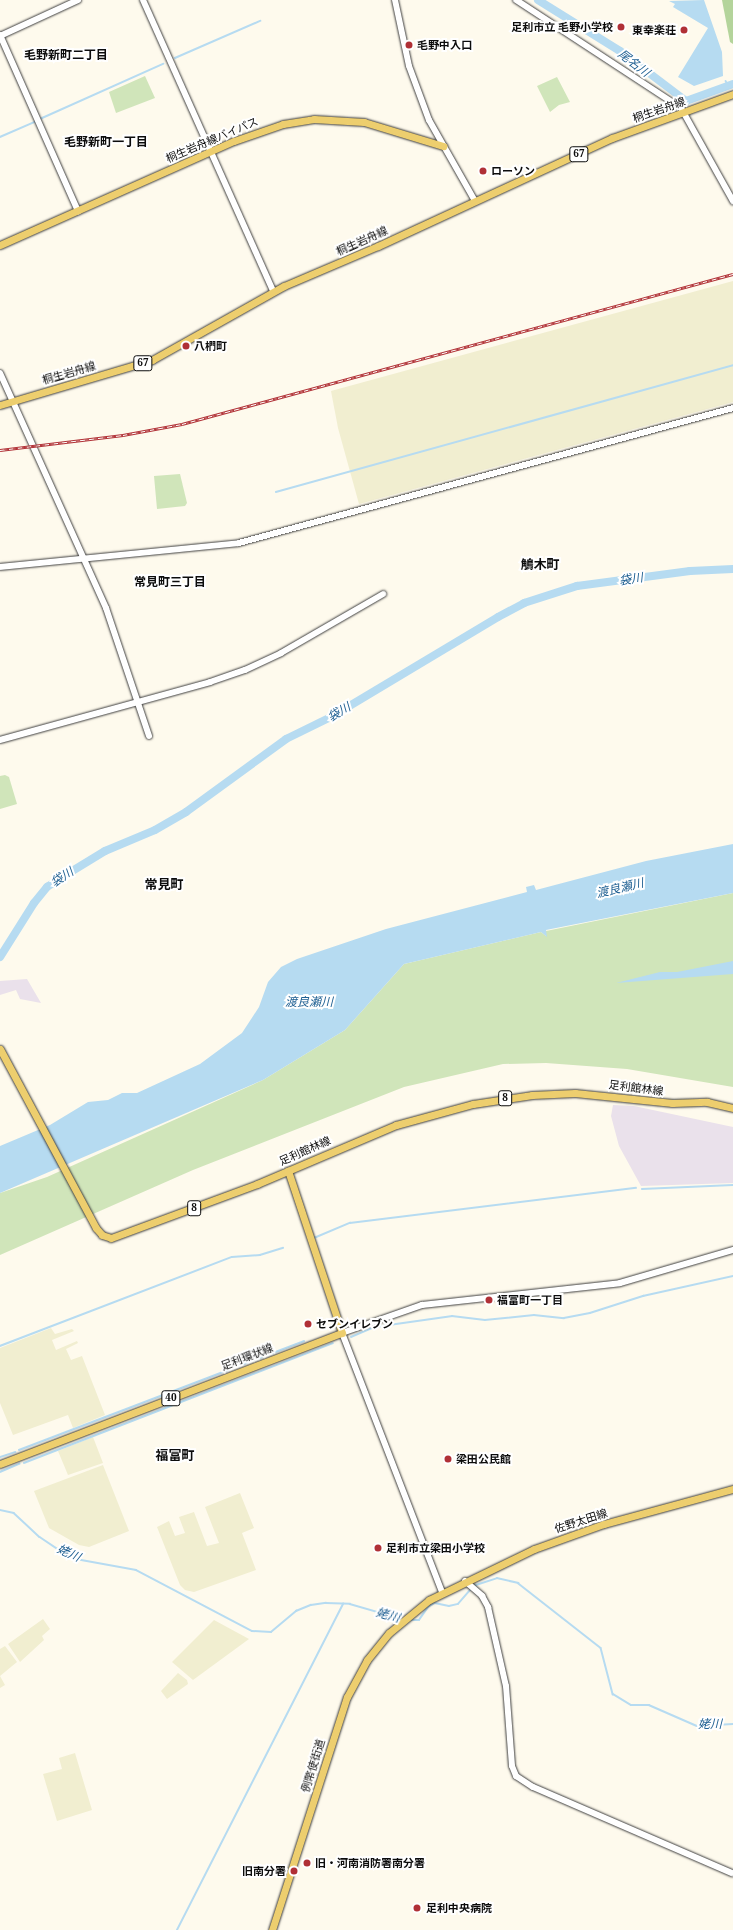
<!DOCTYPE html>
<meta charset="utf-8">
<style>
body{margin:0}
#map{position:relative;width:733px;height:1930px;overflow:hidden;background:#fefaed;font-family:"Noto Serif","Noto Sans JP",serif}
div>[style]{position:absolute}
.industrial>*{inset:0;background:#eae1eb}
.farmland>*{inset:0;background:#f1eed0}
.green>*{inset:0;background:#d0e5ba}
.forest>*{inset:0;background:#b4d49b}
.water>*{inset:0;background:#b6dbf1}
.stream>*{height:1.5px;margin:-0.75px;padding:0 0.75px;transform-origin:0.75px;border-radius:0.75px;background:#b6dbf1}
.river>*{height:8px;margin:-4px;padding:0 4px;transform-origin:4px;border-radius:4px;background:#b6dbf1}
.roads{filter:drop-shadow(0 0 1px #3f3f3f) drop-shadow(0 0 1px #3f3f3f)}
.minor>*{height:6px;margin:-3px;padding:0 3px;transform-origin:3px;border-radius:3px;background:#fff}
.major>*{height:7px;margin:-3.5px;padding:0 3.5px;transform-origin:3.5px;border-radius:3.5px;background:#edce6e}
.rail>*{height:3px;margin-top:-1.5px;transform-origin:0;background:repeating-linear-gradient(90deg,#fff 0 4.5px,#b03036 0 9px);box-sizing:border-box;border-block:1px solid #b03036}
.dots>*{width:11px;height:11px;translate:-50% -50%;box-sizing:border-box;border:2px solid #fff;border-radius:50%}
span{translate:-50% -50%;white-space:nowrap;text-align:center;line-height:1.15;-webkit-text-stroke:4px #fff;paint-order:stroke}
.shield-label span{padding:1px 3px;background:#fff;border:1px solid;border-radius:3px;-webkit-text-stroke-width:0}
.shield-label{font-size:10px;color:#0c0c0c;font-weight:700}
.poi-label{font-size:11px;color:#0c0c0c;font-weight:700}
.right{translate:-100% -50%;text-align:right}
.left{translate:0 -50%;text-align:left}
.street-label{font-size:11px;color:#0c0c0c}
.neighbourhood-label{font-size:12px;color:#0c0c0c;font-weight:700}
.water-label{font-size:12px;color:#216193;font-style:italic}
.quarter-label{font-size:13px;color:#0c0c0c;font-weight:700}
</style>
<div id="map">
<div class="industrial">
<div style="clip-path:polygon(27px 979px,41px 1003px,20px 999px,16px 990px,0 995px,0 981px)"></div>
<div style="clip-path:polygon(613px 1105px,634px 1106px,733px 1127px,733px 1183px,641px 1186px,619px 1146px,611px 1116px)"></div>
</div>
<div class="farmland">
<div style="clip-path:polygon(733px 281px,733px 402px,359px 504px,338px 428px,331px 391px)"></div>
<div style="clip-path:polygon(51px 1328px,55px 1334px,72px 1329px,74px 1331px,52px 1340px,56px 1350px,77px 1341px,78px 1343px,66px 1349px,71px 1360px,82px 1356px,105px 1415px,73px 1428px,68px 1415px,13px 1435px,0 1403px,0 1348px)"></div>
<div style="clip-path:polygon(93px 1437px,103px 1463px,68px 1475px,58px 1451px)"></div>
<div style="clip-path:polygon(103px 1465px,129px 1531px,89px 1547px,79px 1545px,49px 1528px,34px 1491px)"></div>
<div style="clip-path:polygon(240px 1493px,254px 1528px,242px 1533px,256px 1570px,194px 1592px,185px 1590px,180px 1585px,157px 1527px,169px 1521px,175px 1536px,185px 1533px,179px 1517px,194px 1512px,207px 1546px,219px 1543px,205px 1507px)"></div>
<div style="clip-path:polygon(43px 1619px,50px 1629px,42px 1636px,44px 1640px,20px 1662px,8px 1644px)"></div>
<div style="clip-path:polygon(214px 1620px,249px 1639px,193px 1680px,172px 1662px)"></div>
<div style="clip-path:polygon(5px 1646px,17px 1662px,0 1676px,5px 1685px,0 1688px,0 1649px)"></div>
<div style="clip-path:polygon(178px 1673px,187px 1680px,188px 1684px,167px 1699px,161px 1691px)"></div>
<div style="clip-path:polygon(75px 1753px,92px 1810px,57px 1821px,43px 1774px,62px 1769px,59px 1758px)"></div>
</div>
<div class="green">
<div style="clip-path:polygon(145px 76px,155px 98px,116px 113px,109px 92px)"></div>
<div style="clip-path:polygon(557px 77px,570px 102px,559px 105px,550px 112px,537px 86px)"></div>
<div style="clip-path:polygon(180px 474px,187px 503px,185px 506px,157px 509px,154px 476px)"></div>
<div style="clip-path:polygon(5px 775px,9px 777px,17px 804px,0 809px,0 776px)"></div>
<div style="clip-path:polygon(733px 893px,733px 1087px,627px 1069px,546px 1063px,503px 1064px,404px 1087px,193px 1170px,0 1255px,0 1193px,47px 1177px,263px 1080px,345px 1030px,404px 964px,541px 932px,546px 936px,546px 931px)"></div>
</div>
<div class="forest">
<div style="clip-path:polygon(722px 0,733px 0,733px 44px,730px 42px)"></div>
</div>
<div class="water">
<div style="clip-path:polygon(704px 0,722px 52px,723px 76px,694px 86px,678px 77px,708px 28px,673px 7px,675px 4px,669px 1px)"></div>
<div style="clip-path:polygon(733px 844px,733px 893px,546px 930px,547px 937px,541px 932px,404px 964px,345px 1030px,263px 1080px,0 1193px,0 1146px,50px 1125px,88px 1102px,108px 1100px,122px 1093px,137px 1093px,200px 1064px,242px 1033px,259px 1007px,268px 982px,281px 967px,297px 959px,386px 929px,527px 892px,526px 887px,534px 885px,536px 890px,646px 861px)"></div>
<div style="clip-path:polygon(733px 961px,733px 974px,616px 983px,660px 972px,677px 972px)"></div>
</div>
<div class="stream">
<div style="left:175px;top:58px;width:93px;rotate:-23.5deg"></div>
<div style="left:726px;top:81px;width:4px;rotate:63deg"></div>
<div style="left:40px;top:119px;width:135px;rotate:-24.1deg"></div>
<div style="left:0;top:137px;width:40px;rotate:-23.4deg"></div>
<div style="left:276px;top:492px;width:474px;rotate:-15.5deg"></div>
<div style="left:642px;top:1189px;width:91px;rotate:-2.5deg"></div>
<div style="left:314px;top:1238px;width:39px;rotate:-23deg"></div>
<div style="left:350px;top:1223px;width:288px;rotate:-7deg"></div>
<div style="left:351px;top:1337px;width:26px;rotate:-23deg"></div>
<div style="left:375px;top:1327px;width:78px;rotate:-8.1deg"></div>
<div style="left:452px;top:1316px;width:33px;rotate:7deg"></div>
<div style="left:485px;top:1320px;width:49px;rotate:-5.8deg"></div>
<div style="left:534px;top:1315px;width:30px;rotate:6deg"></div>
<div style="left:564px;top:1318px;width:26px;rotate:-11deg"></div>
<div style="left:590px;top:1313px;width:56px;rotate:-17.8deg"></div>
<div style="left:643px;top:1296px;width:92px;rotate:-12.5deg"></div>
<div style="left:0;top:1346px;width:248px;rotate:-21deg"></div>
<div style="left:232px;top:1257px;width:28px;rotate:-4deg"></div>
<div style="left:260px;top:1255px;width:24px;rotate:-17deg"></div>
<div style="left:19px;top:1450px;width:305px;rotate:-20.9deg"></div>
<div style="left:0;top:1457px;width:16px;rotate:-18deg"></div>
<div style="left:24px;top:1463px;width:331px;rotate:-21.2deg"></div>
<div style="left:0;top:1472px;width:21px;rotate:-23deg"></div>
<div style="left:0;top:1510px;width:14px;rotate:12deg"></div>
<div style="left:14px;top:1513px;width:35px;rotate:43deg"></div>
<div style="left:40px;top:1537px;width:27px;rotate:34deg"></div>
<div style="left:62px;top:1552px;width:16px;rotate:27deg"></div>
<div style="left:76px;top:1559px;width:61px;rotate:10.4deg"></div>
<div style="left:136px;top:1570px;width:131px;rotate:27.7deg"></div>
<div style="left:252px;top:1631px;width:19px;rotate:3deg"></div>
<div style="left:271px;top:1632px;width:33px;rotate:-40deg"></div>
<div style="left:296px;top:1611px;width:16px;rotate:-22deg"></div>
<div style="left:311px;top:1605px;width:15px;rotate:-8deg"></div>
<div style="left:326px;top:1603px;width:24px;rotate:2deg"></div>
<div style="left:350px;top:1604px;width:54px;rotate:16.1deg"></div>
<div style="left:473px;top:1586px;width:25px;rotate:-18deg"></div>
<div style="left:497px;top:1578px;width:22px;rotate:13deg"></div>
<div style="left:518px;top:1583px;width:105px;rotate:38.1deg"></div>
<div style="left:601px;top:1648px;width:48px;rotate:75.4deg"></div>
<div style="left:613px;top:1694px;width:21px;rotate:31deg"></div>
<div style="left:631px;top:1705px;width:18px"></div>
<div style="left:649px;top:1705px;width:52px;rotate:23.6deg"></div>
<div style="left:697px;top:1726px;width:36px;rotate:-3deg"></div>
<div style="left:407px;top:1620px;width:12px"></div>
<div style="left:419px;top:1620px;width:16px;rotate:-55deg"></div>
<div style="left:428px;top:1607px;width:8px;rotate:-30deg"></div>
<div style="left:435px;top:1603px;width:14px;rotate:12deg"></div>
<div style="left:449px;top:1606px;width:9px;rotate:-13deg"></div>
<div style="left:458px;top:1604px;width:20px;rotate:-49deg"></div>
<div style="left:177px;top:1930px;width:366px;rotate:-63deg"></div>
</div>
<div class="river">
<div style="left:538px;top:0;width:97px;rotate:31.9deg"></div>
<div style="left:620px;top:51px;width:83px;rotate:37.1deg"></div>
<div style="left:686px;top:101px;width:50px;rotate:-19.9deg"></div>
<div style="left:0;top:957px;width:64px;rotate:-57.8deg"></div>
<div style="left:34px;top:903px;width:21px;rotate:-51deg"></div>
<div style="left:47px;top:887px;width:20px;rotate:-33deg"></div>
<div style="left:64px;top:876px;width:48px;rotate:-31.4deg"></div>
<div style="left:105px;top:851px;width:54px;rotate:-22.8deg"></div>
<div style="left:155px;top:830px;width:36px;rotate:-30deg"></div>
<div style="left:186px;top:812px;width:124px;rotate:-36.1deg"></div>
<div style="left:286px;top:739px;width:50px;rotate:-26.1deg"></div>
<div style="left:331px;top:717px;width:195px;rotate:-30.9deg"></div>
<div style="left:498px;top:617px;width:30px;rotate:-28deg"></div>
<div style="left:524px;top:603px;width:56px;rotate:-17.8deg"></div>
<div style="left:577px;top:586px;width:114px;rotate:-7.6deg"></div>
<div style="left:690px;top:571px;width:43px;rotate:-2.7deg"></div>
</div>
<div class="roads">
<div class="minor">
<div style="left:143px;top:0;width:319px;rotate:65.9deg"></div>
<div style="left:395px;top:0;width:67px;rotate:78deg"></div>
<div style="left:409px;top:66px;width:58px;rotate:69.7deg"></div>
<div style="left:429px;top:120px;width:93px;rotate:60.4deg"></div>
<div style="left:516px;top:0;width:197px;rotate:33.2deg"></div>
<div style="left:681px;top:108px;width:107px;rotate:60.8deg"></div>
<div style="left:0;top:35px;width:193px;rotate:66.1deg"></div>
<div style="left:0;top:36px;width:86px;rotate:-24.8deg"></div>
<div style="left:0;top:373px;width:258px;rotate:65.7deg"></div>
<div style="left:106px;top:608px;width:135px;rotate:71.4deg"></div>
<div style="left:0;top:567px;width:240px;rotate:-5.7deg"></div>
<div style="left:239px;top:543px;width:512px;rotate:-15.28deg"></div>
<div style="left:0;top:740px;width:218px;rotate:-15.4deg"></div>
<div style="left:210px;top:682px;width:37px;rotate:-19deg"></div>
<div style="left:245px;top:670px;width:40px;rotate:-25deg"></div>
<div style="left:281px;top:653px;width:118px;rotate:-30deg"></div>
<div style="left:465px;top:1581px;width:23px;rotate:41deg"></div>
<div style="left:482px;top:1596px;width:13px;rotate:61deg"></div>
<div style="left:488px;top:1607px;width:81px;rotate:77.2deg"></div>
<div style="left:506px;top:1686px;width:80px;rotate:85.7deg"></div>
<div style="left:512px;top:1766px;width:11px;rotate:68deg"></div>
<div style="left:516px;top:1776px;width:20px;rotate:33deg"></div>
<div style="left:533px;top:1787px;width:217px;rotate:23.4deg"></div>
<div style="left:442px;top:1592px;width:278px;rotate:-111.1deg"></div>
<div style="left:342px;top:1333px;width:85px;rotate:-19.3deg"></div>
<div style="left:422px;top:1305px;width:199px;rotate:-6.3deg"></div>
<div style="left:620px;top:1283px;width:118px;rotate:-16.3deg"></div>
</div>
<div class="major">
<div style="left:0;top:245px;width:256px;rotate:-24deg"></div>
<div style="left:234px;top:141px;width:52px;rotate:-19.1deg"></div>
<div style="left:283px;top:124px;width:31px;rotate:-9deg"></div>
<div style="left:314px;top:119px;width:50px;rotate:3.4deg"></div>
<div style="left:364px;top:122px;width:83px;rotate:16.9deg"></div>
<div style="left:0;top:405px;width:159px;rotate:-16.5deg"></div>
<div style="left:152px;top:360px;width:151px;rotate:-29.3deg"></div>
<div style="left:284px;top:286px;width:102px;rotate:-23.1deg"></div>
<div style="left:378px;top:246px;width:258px;rotate:-24.8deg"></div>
<div style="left:612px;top:138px;width:129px;rotate:-20deg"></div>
<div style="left:0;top:1049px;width:203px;rotate:61.8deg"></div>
<div style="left:96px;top:1228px;width:9px;rotate:49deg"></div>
<div style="left:102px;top:1235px;width:9px;rotate:18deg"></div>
<div style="left:111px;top:1238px;width:156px;rotate:-20.3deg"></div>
<div style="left:257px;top:1184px;width:151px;rotate:-23deg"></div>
<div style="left:396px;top:1125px;width:80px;rotate:-15.3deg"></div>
<div style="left:473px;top:1104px;width:60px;rotate:-8.7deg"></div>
<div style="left:532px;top:1095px;width:43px;rotate:-2.7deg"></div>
<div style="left:575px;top:1093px;width:98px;rotate:5.9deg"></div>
<div style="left:672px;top:1103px;width:35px;rotate:-2deg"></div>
<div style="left:707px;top:1102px;width:27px;rotate:13deg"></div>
<div style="left:0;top:1464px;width:366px;rotate:-21deg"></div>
<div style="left:342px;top:1333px;width:171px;rotate:-108.4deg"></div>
<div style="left:272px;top:1930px;width:245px;rotate:-72.2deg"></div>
<div style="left:347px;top:1697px;width:42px;rotate:-61.6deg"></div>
<div style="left:367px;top:1660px;width:35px;rotate:-51deg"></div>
<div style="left:389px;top:1633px;width:52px;rotate:-39.5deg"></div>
<div style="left:429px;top:1600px;width:117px;rotate:-25.9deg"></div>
<div style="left:534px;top:1549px;width:74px;rotate:-19.7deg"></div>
<div style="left:604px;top:1524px;width:134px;rotate:-15.2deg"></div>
</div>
</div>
<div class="rail">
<div style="left:0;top:450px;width:124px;rotate:-7deg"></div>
<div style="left:123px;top:435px;width:60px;rotate:-10.6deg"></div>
<div style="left:182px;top:424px;width:571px;rotate:-15.23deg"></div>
</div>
<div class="dots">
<div style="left:621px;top:27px;background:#b03036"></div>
<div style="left:684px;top:30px;background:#b03036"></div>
<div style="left:409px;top:45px;background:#b03036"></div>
<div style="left:483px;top:171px;background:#b03036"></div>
<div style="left:186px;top:346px;background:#b03036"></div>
<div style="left:489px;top:1300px;background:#b03036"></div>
<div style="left:308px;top:1324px;background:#b03036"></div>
<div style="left:448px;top:1459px;background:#b03036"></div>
<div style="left:378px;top:1548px;background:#b03036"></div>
<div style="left:307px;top:1863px;background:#b03036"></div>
<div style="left:294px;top:1871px;background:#b03036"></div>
<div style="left:417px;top:1908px;background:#b03036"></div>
</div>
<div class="shield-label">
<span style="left:579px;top:154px">67</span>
<span style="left:143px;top:363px">67</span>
<span style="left:505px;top:1098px">8</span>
<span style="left:194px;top:1208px">8</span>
<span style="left:171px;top:1398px">40</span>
</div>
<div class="poi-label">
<span class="right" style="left:613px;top:27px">足利市立 毛野小学校</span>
<span class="right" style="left:676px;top:30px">東幸楽荘</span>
<span class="left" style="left:417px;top:45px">毛野中入口</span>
<span class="left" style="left:491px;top:171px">ローソン</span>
<span class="left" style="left:194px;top:346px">八椚町</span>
<span class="left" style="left:497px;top:1300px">福富町一丁目</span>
<span class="left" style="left:316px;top:1324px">セブンイレブン</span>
<span class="left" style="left:456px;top:1459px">梁田公民館</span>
<span class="left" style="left:386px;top:1548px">足利市立梁田小学校</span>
<span class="left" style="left:315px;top:1863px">旧・河南消防署南分署</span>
<span class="right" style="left:286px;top:1871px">旧南分署</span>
<span class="left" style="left:426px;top:1908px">足利中央病院</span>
</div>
<div class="street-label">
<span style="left:659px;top:110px;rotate:-19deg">桐生岩舟線</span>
<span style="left:212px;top:140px;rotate:-23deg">桐生岩舟線バイパス</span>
<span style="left:362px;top:241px;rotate:-24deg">桐生岩舟線</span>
<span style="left:69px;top:373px;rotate:-16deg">桐生岩舟線</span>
<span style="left:636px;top:1088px;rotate:7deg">足利館林線</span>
<span style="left:305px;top:1151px;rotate:-24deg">足利館林線</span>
<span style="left:247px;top:1357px;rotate:-21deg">足利環状線</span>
<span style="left:581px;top:1521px;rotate:-18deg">佐野太田線</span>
<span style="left:313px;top:1766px;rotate:-73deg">例幣使街道</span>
</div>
<div class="neighbourhood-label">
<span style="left:66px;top:55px">毛野新町二丁目</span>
<span style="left:106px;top:142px">毛野新町一丁目</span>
<span style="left:170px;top:582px">常見町三丁目</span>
</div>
<div class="water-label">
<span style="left:634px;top:63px;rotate:37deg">尾名川</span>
<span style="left:631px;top:579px;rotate:-8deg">袋川</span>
<span style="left:339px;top:712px;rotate:-30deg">袋川</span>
<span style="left:62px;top:877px;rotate:-33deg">袋川</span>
<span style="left:620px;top:888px;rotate:-13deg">渡良瀬川</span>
<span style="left:309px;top:1002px">渡良瀬川</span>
<span style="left:69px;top:1553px;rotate:24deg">姥川</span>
<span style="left:388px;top:1615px;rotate:16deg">姥川</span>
<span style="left:710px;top:1724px">姥川</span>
</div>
<div class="quarter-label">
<span style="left:540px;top:564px">鵤木町</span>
<span style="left:164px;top:884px">常見町</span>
<span style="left:175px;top:1455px">福富町</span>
</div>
</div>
